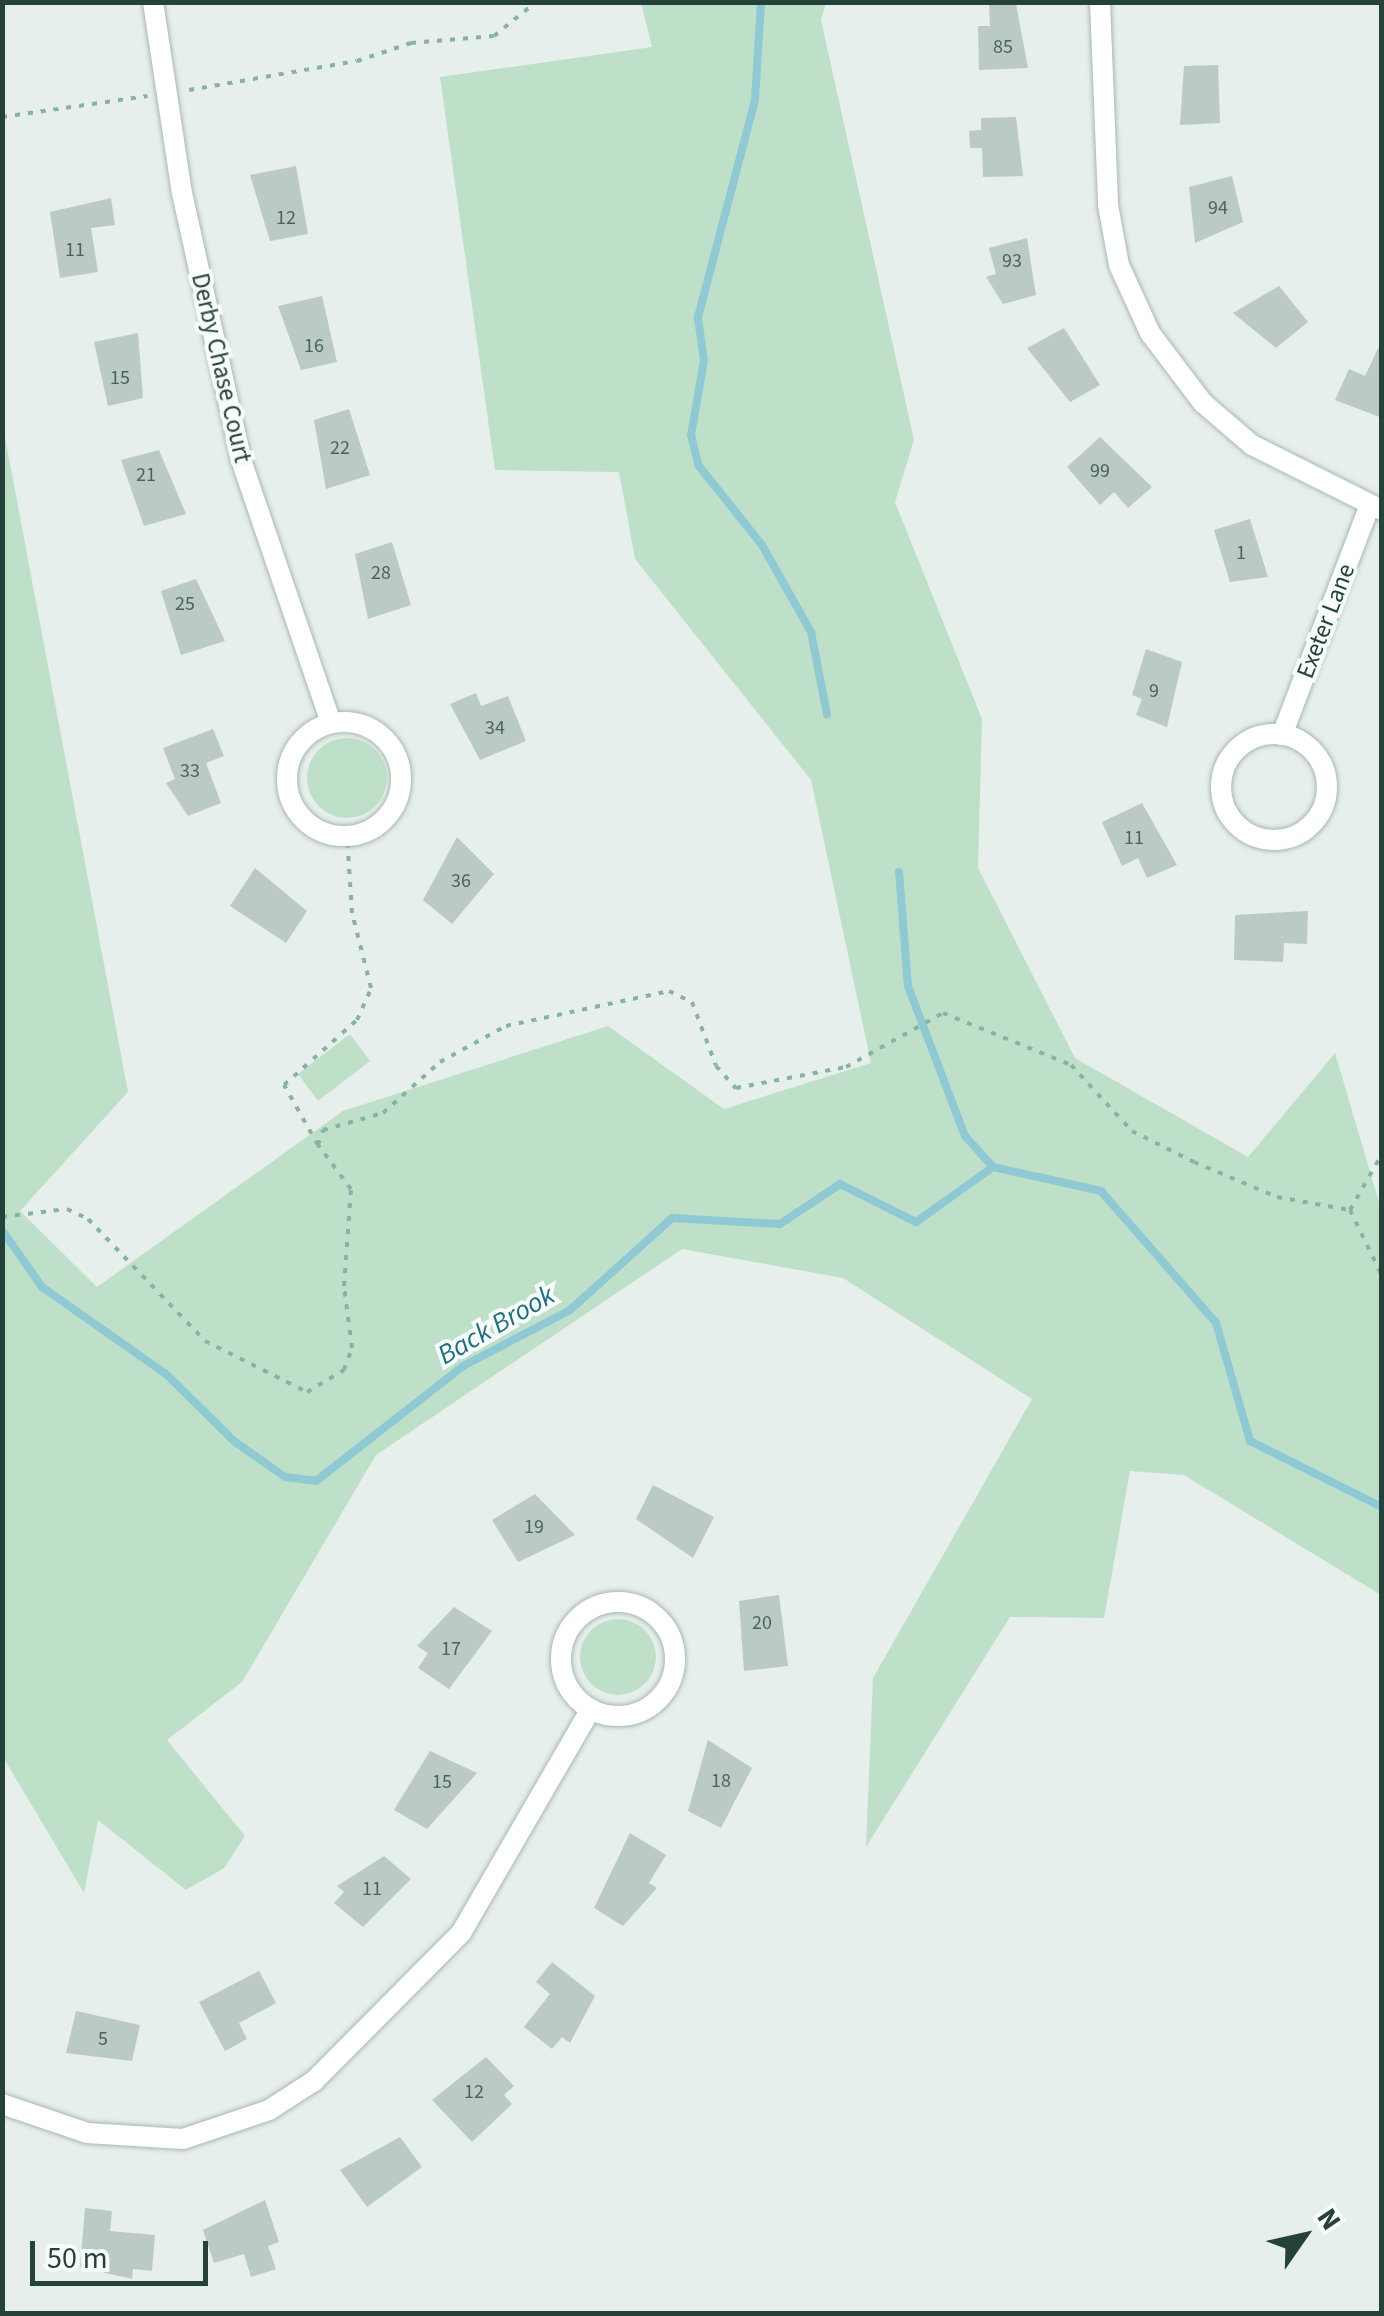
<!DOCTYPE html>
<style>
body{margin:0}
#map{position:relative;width:1384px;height:2316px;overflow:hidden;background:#e6efeb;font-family:"Source Sans 3",sans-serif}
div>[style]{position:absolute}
.green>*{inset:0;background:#bfe0c8}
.round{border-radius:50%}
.stream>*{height:8px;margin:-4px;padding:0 4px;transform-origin:4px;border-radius:4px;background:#8ec9d4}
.building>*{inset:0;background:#bbcac4}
.path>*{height:4px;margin-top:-2px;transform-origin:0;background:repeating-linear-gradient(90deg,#86b3a5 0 5px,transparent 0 13px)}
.roads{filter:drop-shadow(0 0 2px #a8b8b2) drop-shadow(0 0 2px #a8b8b2)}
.minor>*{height:20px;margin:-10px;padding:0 10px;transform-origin:10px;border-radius:10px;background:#fff}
.minor>.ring{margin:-10px;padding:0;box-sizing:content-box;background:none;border:20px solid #fff;border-radius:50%}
span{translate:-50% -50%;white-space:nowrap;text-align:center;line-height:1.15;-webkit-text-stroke:8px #f7fbf9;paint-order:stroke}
.number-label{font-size:20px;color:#4a645c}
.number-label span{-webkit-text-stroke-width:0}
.street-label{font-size:25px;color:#24423a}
.water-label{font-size:28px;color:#1c6f80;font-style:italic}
.frame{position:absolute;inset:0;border:5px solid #24423a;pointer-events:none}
.north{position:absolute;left:1254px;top:2186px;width:100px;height:100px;-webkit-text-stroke:8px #f7fbf9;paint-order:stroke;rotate:56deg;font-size:28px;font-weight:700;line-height:40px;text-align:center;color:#24423a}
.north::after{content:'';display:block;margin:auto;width:35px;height:45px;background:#24423a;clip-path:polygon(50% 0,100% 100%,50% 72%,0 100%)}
.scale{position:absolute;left:30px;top:2241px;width:178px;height:45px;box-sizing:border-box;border:5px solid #24423a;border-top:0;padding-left:12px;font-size:30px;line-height:35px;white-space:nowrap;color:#24423a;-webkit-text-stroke:8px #f7fbf9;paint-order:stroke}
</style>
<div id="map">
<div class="green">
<div style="clip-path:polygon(641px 3px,826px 3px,821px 20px,914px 440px,895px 502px,982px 719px,978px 868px,1075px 1058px,1248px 1157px,1335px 1053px,1381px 1209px,1381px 1595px,1184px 1475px,1130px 1471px,1104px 1618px,1010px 1617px,866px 1847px,873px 1678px,1032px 1399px,843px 1278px,682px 1249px,376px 1455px,242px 1682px,167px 1740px,245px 1836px,224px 1868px,186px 1890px,98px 1820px,84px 1893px,3px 1757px,3px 426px,128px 1092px,20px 1211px,97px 1287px,343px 1111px,608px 1026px,724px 1109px,871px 1063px,811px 780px,635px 559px,619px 472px,495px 470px,440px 77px,652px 47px)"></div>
<div class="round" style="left:307px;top:738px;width:80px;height:80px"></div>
<div style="clip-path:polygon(350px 1034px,370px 1061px,318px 1101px,298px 1074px)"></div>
<div class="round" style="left:580px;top:1619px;width:76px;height:76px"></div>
</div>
<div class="stream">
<div style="left:761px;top:2px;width:98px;rotate:93.5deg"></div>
<div style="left:755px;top:100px;width:225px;rotate:104.7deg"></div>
<div style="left:698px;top:318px;width:42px;rotate:81.9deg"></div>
<div style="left:704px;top:360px;width:76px;rotate:99.8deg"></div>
<div style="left:691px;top:435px;width:32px;rotate:76deg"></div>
<div style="left:699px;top:466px;width:101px;rotate:51.4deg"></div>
<div style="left:762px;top:545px;width:100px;rotate:60.6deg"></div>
<div style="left:811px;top:632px;width:84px;rotate:79deg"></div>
<div style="left:899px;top:872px;width:114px;rotate:85.5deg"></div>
<div style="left:908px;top:986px;width:160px;rotate:69.2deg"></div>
<div style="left:965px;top:1136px;width:42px;rotate:47.9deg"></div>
<div style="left:2px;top:1230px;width:70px;rotate:54.9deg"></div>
<div style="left:42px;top:1287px;width:151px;rotate:35.1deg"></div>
<div style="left:166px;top:1374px;width:95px;rotate:44.6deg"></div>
<div style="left:234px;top:1441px;width:62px;rotate:35.2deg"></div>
<div style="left:285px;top:1477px;width:31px;rotate:7deg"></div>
<div style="left:316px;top:1481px;width:187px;rotate:-38deg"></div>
<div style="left:463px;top:1366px;width:121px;rotate:-27.6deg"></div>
<div style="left:570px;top:1310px;width:137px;rotate:-42deg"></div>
<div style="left:672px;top:1218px;width:108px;rotate:3.2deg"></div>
<div style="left:780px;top:1224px;width:72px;rotate:-33.7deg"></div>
<div style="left:840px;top:1184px;width:85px;rotate:26.6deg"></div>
<div style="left:916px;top:1222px;width:95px;rotate:-35.5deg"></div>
<div style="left:993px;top:1167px;width:111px;rotate:12.5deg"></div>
<div style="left:1101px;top:1191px;width:175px;rotate:48.9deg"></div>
<div style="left:1216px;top:1323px;width:123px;rotate:73.9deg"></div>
<div style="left:1250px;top:1441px;width:148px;rotate:26.6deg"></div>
</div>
<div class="building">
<div style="clip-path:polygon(989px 4px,1016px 4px,1028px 68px,979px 70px,978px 26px,990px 26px)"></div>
<div style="clip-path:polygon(1218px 65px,1220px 123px,1180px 125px,1184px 66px)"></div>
<div style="clip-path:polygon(1016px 117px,1023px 176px,983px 177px,982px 148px,970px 148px,969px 131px,981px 130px,981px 118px)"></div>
<div style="clip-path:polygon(296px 166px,308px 234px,270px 241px,250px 175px)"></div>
<div style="clip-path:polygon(1232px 176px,1243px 222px,1195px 243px,1189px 187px)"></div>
<div style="clip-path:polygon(111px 198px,115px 225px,91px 228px,98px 272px,60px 278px,50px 212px)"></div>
<div style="clip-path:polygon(1027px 238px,1036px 295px,1003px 304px,986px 277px,996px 274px,989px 248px)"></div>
<div style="clip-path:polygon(1279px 286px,1308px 322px,1276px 348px,1233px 313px)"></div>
<div style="clip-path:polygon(322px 296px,337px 362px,301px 370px,278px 306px)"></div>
<div style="clip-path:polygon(1064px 328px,1100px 385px,1070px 402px,1027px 348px)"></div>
<div style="clip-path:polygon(138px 333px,143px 398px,108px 406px,94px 342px)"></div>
<div style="clip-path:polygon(1382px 340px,1382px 418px,1335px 400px,1349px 369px,1365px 376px)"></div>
<div style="clip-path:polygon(349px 409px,370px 475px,326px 489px,314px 420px)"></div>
<div style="clip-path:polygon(1100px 437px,1152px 487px,1128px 508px,1114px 492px,1100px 505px,1067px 467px)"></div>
<div style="clip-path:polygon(159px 450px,186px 514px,144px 526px,121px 460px)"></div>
<div style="clip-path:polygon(1250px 519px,1268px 577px,1230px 582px,1214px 530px)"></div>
<div style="clip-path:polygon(392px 542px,411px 605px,368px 619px,355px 554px)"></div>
<div style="clip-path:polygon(196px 579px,225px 641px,181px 655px,161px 591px)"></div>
<div style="clip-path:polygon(1146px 649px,1182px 662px,1167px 727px,1136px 715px,1142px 699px,1132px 695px)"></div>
<div style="clip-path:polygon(476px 693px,481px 706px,508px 696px,526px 741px,480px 760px,450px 704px)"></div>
<div style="clip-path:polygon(213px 729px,224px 756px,206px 763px,221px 803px,188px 816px,166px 783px,175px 779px,163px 748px)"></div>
<div style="clip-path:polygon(1142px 803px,1177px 865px,1147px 878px,1138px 858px,1122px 866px,1102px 822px)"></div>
<div style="clip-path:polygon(457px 837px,494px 874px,452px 924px,423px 900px)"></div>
<div style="clip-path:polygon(255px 868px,307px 911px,286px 943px,230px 906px)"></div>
<div style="clip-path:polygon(1308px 911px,1307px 944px,1284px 943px,1283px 962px,1234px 960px,1235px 915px)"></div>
<div style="clip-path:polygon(653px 1485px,714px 1517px,693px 1558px,636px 1519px)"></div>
<div style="clip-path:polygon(535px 1494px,575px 1535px,518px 1562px,492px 1520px)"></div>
<div style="clip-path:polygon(779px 1595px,788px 1666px,744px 1671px,739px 1601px)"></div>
<div style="clip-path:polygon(454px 1607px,492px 1631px,449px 1689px,418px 1668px,428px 1653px,417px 1646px)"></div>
<div style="clip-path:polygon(708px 1740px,752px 1768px,721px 1828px,688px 1811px)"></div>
<div style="clip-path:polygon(430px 1751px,477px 1773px,427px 1829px,394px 1810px)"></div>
<div style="clip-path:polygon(630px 1833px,666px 1855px,649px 1883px,657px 1888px,623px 1926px,594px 1908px)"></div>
<div style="clip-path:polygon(384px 1856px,411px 1879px,363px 1927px,334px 1903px,344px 1892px,337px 1886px)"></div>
<div style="clip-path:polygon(552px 1962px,595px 1996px,570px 2043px,562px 2037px,552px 2049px,524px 2027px,550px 1994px,536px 1982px)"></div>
<div style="clip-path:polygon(259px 1971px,276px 2003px,239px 2023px,247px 2039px,225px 2051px,199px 2002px)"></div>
<div style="clip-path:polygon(76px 2011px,140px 2025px,132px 2061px,66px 2053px)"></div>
<div style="clip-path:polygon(486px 2057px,514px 2086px,504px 2095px,512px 2104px,472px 2142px,432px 2100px)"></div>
<div style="clip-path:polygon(400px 2137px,422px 2167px,367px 2207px,340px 2170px)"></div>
<div style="clip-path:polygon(265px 2200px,279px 2242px,268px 2246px,276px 2269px,251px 2277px,244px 2254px,214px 2263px,203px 2230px)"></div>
<div style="clip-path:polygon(85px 2208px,112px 2211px,110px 2231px,155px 2235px,152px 2271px,133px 2269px,132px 2279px,80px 2267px)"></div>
</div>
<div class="path">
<div style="left:189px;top:90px;width:170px;rotate:-9.8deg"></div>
<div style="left:357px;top:61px;width:57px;rotate:-18.4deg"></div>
<div style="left:411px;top:43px;width:83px;rotate:-4.8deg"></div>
<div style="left:494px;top:36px;width:54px;rotate:-39deg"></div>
<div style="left:2px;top:117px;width:147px;rotate:-8.2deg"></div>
<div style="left:318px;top:1145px;width:69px;rotate:-119.5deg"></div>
<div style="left:284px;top:1085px;width:98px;rotate:-41.7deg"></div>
<div style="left:357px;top:1020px;width:35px;rotate:-66deg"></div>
<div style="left:371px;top:988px;width:77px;rotate:-104.2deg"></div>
<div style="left:352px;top:913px;width:77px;rotate:-93.7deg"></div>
<div style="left:1350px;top:1210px;width:73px;rotate:64.1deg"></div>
<div style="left:1350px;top:1210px;width:64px;rotate:-60.3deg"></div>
<div style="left:2px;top:1217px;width:65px;rotate:-7deg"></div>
<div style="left:67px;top:1209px;width:23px;rotate:25deg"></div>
<div style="left:88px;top:1219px;width:169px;rotate:46.2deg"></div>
<div style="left:205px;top:1341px;width:114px;rotate:26.6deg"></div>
<div style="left:307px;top:1392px;width:43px;rotate:-30.7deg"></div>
<div style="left:344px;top:1370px;width:23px;rotate:-70deg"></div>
<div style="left:352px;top:1348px;width:63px;rotate:-97.4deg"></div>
<div style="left:344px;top:1286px;width:97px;rotate:-85.9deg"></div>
<div style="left:351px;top:1189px;width:55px;rotate:-126.9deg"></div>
<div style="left:318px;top:1145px;width:16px;rotate:-72deg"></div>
<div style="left:323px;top:1130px;width:62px;rotate:-15.8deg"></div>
<div style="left:383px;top:1113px;width:76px;rotate:-41.8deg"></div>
<div style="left:440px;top:1062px;width:75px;rotate:-28.6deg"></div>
<div style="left:506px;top:1026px;width:167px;rotate:-12.1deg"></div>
<div style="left:669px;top:991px;width:25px;rotate:26deg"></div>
<div style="left:692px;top:1002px;width:68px;rotate:69.4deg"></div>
<div style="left:716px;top:1066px;width:30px;rotate:48deg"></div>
<div style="left:736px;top:1088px;width:112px;rotate:-10.8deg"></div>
<div style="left:846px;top:1067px;width:111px;rotate:-29.1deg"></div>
<div style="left:943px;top:1013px;width:138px;rotate:22.1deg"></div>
<div style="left:1071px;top:1065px;width:90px;rotate:47.3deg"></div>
<div style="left:1132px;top:1131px;width:69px;rotate:26.6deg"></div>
<div style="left:1194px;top:1162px;width:90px;rotate:22.9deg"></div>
<div style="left:1277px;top:1197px;width:74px;rotate:10.1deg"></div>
</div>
<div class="roads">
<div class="minor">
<div style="left:153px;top:2px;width:193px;rotate:81.4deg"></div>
<div style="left:182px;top:193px;width:273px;rotate:77.5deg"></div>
<div style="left:241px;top:460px;width:278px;rotate:71.1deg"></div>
<div style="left:1100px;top:2px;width:203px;rotate:87.7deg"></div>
<div style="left:1108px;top:205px;width:61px;rotate:79.6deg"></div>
<div style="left:1119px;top:265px;width:75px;rotate:65.5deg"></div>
<div style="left:1150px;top:333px;width:88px;rotate:52.9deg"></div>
<div style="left:1203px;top:403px;width:65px;rotate:40.6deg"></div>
<div style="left:1252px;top:445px;width:145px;rotate:26.6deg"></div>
<div class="ring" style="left:287px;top:722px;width:94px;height:94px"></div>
<div class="ring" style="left:1221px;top:734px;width:86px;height:86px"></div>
<div style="left:1282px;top:735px;width:244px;rotate:-69.1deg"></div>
<div class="ring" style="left:561px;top:1602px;width:94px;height:94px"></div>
<div style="left:2px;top:2104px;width:90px;rotate:18.8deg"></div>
<div style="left:87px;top:2133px;width:96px;rotate:3.6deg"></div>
<div style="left:183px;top:2139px;width:91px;rotate:-18.6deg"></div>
<div style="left:269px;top:2110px;width:54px;rotate:-32.8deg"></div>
<div style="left:314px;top:2081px;width:209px;rotate:-45.2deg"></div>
<div style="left:461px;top:1933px;width:259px;rotate:-59.9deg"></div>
</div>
</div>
<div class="number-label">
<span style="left:1003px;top:47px">85</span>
<span style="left:1218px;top:208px">94</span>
<span style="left:286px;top:218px">12</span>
<span style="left:75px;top:250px">11</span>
<span style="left:1012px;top:261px">93</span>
<span style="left:314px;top:346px">16</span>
<span style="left:120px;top:378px">15</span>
<span style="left:340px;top:448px">22</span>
<span style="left:1100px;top:471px">99</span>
<span style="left:146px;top:475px">21</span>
<span style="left:1241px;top:553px">1</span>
<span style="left:381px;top:573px">28</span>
<span style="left:185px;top:604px">25</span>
<span style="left:1154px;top:691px">9</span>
<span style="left:495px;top:728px">34</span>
<span style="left:190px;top:771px">33</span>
<span style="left:1134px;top:838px">11</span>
<span style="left:461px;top:881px">36</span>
<span style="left:534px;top:1527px">19</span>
<span style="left:762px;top:1623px">20</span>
<span style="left:451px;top:1649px">17</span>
<span style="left:721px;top:1781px">18</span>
<span style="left:442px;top:1782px">15</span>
<span style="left:372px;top:1889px">11</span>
<span style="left:103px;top:2039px">5</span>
<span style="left:474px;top:2092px">12</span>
</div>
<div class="street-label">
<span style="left:221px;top:368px;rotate:77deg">Derby Chase Court</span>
<span style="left:1326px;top:621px;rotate:-69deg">Exeter Lane</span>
</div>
<div class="water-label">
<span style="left:496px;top:1325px;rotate:-30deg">Back Brook</span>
</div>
<div class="frame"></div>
<div class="north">N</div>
<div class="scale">50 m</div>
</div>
